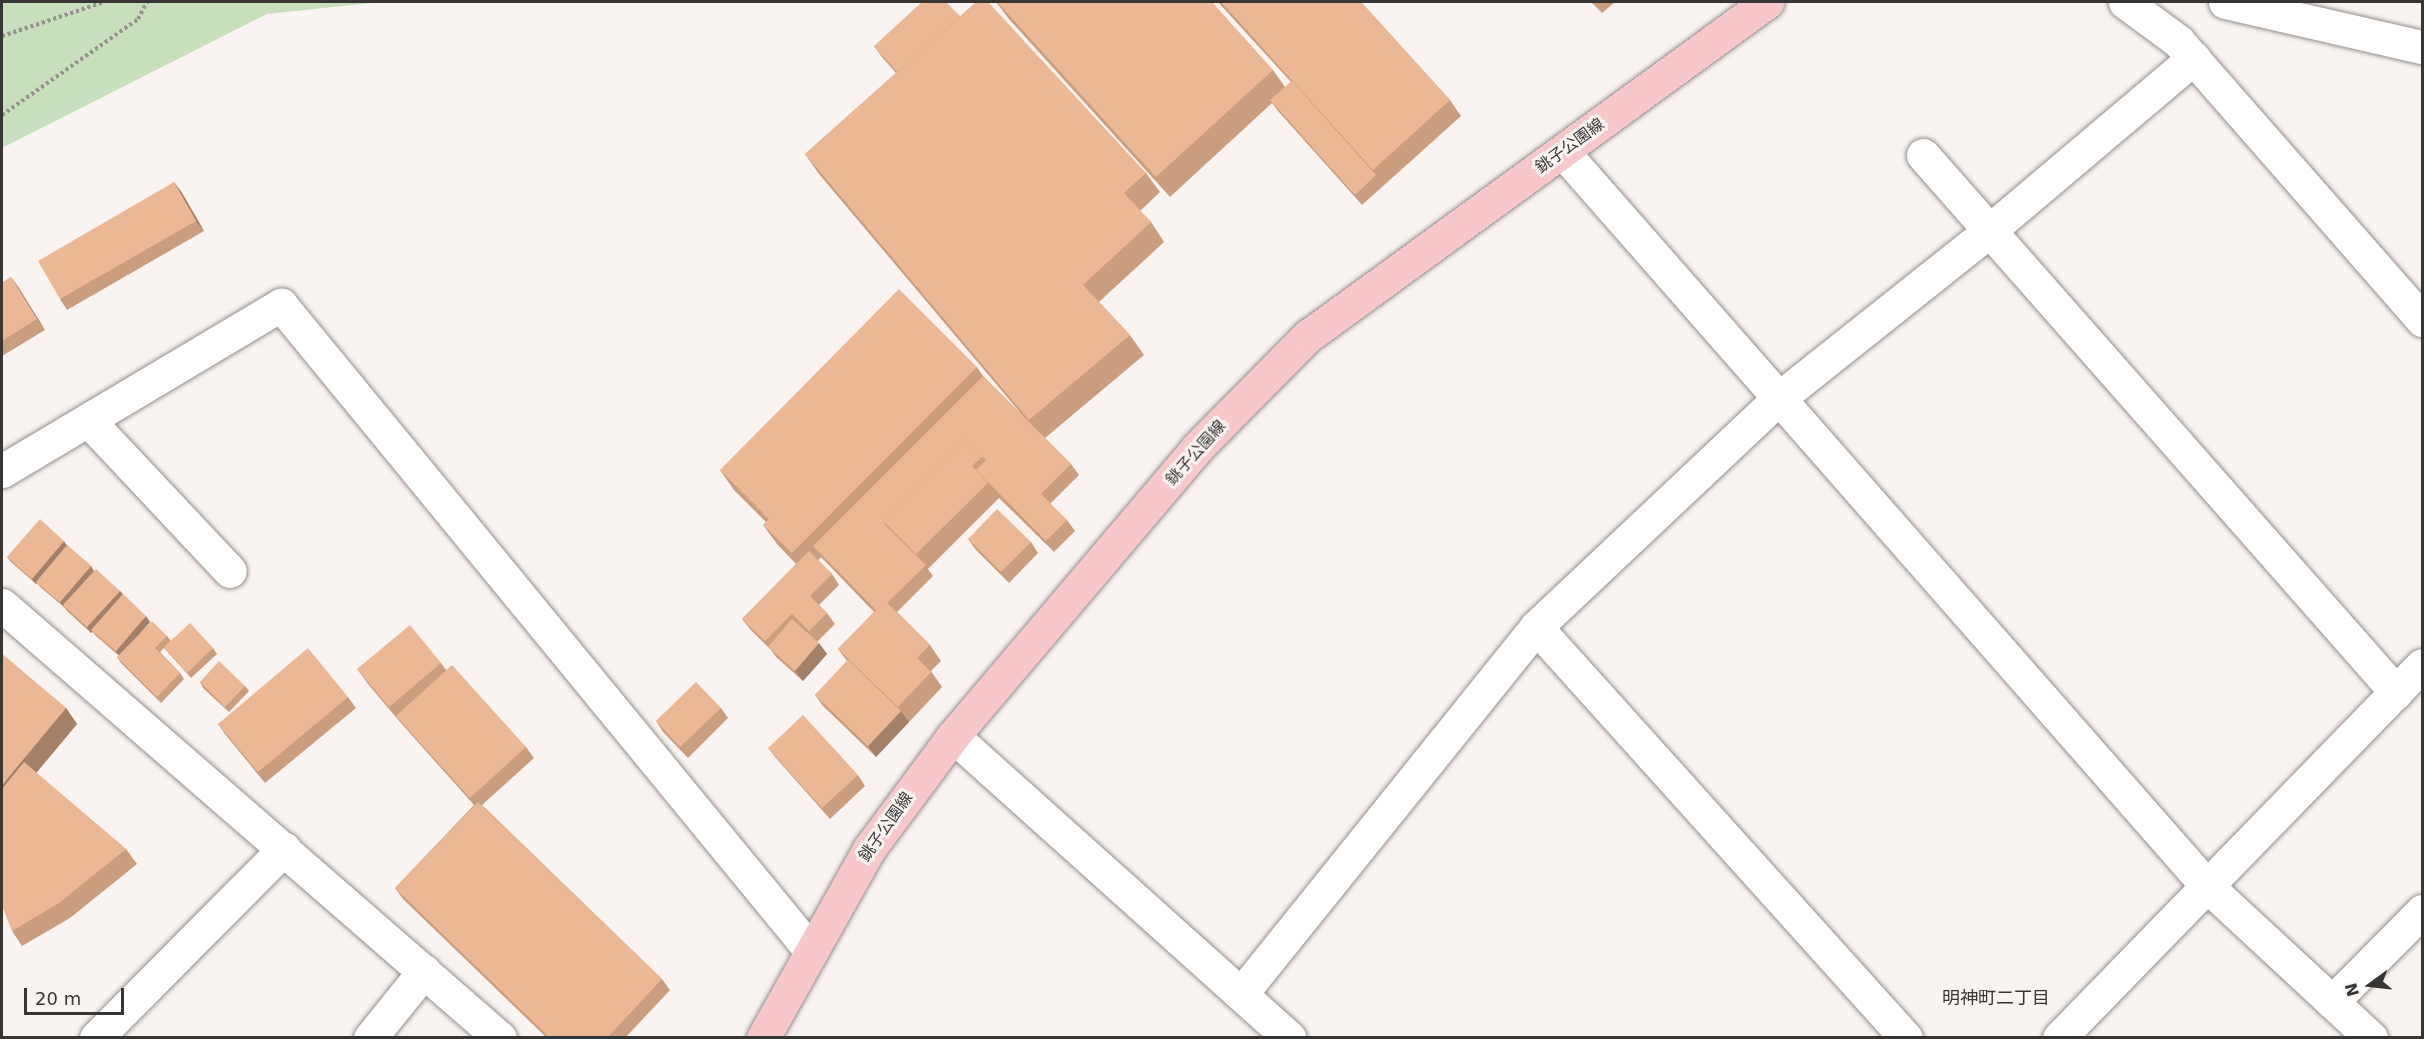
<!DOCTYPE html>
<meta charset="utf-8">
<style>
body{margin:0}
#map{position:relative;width:2424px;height:1039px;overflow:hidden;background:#f9f4f1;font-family:"DejaVu Sans","Noto Sans JP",sans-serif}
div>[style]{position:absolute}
.green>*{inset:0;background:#c7dfbd}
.path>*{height:4px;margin-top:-2px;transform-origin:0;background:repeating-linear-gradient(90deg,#969290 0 3px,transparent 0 6px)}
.roads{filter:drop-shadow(0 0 2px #948f8c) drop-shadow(0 0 2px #948f8c)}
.minor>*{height:33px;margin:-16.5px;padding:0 16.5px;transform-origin:16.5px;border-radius:16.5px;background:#fff}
.major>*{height:33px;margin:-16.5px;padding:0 16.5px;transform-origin:16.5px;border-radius:16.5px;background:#f7c7cc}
.wall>*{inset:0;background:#ca9d7f}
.shaded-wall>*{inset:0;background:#a48068}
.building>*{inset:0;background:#ebb794}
span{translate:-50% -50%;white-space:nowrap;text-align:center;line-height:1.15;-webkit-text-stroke:6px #f9f4f1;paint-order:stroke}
.street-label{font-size:16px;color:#383635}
.neighbourhood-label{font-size:18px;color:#383635}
.frame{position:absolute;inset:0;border:3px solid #383635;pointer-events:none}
.north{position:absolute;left:2340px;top:955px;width:60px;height:60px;-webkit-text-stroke:4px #f9f4f1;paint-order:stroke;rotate:255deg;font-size:16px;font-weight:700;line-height:24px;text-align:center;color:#383635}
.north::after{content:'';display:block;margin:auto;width:21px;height:27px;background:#383635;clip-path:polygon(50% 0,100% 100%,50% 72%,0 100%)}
.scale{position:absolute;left:24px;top:988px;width:100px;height:27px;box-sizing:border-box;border:3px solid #383635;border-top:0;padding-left:8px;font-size:18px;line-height:21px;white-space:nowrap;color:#383635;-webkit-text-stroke:4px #f9f4f1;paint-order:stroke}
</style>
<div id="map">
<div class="green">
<div style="clip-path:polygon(2px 2px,381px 2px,267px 14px,2px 148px)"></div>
</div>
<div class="path">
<div style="left:2px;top:36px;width:108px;rotate:-18.4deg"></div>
<div style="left:2px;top:115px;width:166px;rotate:-35.2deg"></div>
<div style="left:138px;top:19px;width:19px;rotate:-62deg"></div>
</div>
<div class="roads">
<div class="minor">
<div style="left:2125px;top:2px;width:66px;rotate:36.3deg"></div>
<div style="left:2178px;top:41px;width:371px;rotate:48.8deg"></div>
<div style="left:2225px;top:2px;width:202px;rotate:12.9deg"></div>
<div style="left:1563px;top:152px;width:975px;rotate:48.74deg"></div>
<div style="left:2206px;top:885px;width:225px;rotate:42.8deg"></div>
<div style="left:1923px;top:155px;width:716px;rotate:48.63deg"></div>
<div style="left:88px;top:420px;width:207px;rotate:46.8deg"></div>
<div style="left:2px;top:471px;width:325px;rotate:-30.8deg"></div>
<div style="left:281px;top:305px;width:836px;rotate:50.63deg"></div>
<div style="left:2px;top:605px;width:660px;rotate:41.01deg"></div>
<div style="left:1536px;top:627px;width:553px;rotate:48.01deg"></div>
<div style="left:953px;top:736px;width:452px;rotate:41.9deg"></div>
<div style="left:1241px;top:994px;width:471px;rotate:-51.2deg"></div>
<div style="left:1536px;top:627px;width:332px;rotate:-43.3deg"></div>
<div style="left:1778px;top:399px;width:270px;rotate:-38.5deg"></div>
<div style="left:1989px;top:231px;width:268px;rotate:-40.2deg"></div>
<div style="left:2332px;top:1002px;width:128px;rotate:-45.3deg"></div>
<div style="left:96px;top:1038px;width:267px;rotate:-45.2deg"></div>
<div style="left:370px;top:1038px;width:86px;rotate:-51.1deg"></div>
<div style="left:2059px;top:1038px;width:520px;rotate:-45.78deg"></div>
</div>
<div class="major">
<div style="left:763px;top:1038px;width:217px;rotate:-60.7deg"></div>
<div style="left:869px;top:849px;width:141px;rotate:-53.4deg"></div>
<div style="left:953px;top:736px;width:377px;rotate:-49.7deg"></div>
<div style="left:1197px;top:448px;width:158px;rotate:-45.3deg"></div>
<div style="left:1308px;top:336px;width:568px;rotate:-36.04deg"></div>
</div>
</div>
<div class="wall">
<div style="clip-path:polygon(996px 2px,1273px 70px,1285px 87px,1291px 82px,1218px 2px,1361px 2px,1450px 100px,1461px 116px,1362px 205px,1278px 111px,1272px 103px,1170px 197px,1009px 19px)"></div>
<div style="clip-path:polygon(1591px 2px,1615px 2px,1602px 13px)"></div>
<div style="clip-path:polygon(960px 16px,1146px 173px,1160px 192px,1140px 211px,1151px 222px,1164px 242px,1099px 302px,1130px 335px,1144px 355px,1045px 438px,1071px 464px,1079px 475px,1050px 504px,1067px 520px,1075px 531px,1054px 552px,998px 497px,999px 498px,928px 569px,933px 576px,897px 612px,930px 645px,941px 661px,931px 671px,942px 687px,876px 757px,823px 706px,815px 695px,847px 661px,838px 649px,874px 612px,821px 557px,818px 560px,832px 574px,839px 585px,819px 605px,827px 613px,835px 624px,817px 642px,827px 654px,803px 681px,776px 657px,771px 650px,750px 629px,742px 619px,796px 564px,777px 544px,763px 525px,766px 522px,734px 490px,720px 470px,977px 367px,983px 376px,1023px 416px,819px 174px,805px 154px,896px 73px,882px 57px,874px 46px)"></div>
<div style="clip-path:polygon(174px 182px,182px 193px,204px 231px,67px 310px,60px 299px)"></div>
<div style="clip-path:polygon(11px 277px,45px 330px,2px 356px,2px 283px)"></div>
<div style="clip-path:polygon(968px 539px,1031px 542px,1038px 553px,1009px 583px,976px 550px)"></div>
<div style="clip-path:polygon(68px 546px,91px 566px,94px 571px,120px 591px,150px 622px,137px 637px,167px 636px,171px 641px,213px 648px,217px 654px,191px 678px,164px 648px,160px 652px,180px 673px,184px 679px,161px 703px,121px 663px,117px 657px,119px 656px,95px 635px,92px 631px,91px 633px,67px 611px,64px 607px,40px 587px,37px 583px,36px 584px,11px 562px,7px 557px)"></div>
<div style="clip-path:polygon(2px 654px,66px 708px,77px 724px,36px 773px,126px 849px,137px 864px,70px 918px,22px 946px,12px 931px)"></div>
<div style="clip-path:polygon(441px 663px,446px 670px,526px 747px,534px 758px,482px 805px,662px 979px,670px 990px,625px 1038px,547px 1038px,403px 899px,395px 888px,474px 805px,400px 722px,368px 684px,357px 669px)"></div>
<div style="clip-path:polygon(200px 682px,245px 686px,249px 691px,229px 712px,203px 688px)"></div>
<div style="clip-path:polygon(348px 697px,356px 708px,265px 783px,225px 734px,218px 724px)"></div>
<div style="clip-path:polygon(721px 708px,728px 718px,688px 758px,663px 732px,656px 721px)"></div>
<div style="clip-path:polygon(768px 748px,858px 775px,865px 786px,830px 819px,776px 758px)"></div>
</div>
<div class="shaded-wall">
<div style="clip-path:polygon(174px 182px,182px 193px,204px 231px,196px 221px)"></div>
<div style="clip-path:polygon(11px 277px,19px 288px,45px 330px,37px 319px)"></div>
<div style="clip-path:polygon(64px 541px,68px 547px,36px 584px,32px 579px)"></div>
<div style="clip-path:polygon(91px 566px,94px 572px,63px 605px,64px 608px,60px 602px)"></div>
<div style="clip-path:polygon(120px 591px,124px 596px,91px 633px,87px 627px)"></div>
<div style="clip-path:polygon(146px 616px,150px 622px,120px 657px,116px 651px)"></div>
<div style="clip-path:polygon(819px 643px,827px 654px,803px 681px,795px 671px)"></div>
<div style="clip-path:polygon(66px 708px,77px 724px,2px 814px,2px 785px)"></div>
<div style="clip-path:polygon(901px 711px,909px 722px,876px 757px,868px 746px)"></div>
</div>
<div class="building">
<div style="clip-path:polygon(922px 2px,946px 2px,960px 16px,897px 72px,874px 46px)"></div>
<div style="clip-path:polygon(976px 2px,988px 2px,1146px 173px,1124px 193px,1151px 222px,1083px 285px,1130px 335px,1029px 420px,805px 154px)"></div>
<div style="clip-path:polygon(997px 2px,1212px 2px,1273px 70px,1156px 177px)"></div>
<div style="clip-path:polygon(1221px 2px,1361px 2px,1450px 100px,1373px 170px)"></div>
<div style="clip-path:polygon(1292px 81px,1376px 175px,1355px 195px,1270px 100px)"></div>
<div style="clip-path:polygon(174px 182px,196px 221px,60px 299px,38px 261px)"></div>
<div style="clip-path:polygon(11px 277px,37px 319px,2px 341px,2px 283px)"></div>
<div style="clip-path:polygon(899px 289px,977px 367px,792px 553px,763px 525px,769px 519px,720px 470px)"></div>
<div style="clip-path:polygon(983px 376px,1071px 464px,1041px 494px,1067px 520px,1046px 541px,976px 470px,986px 460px,982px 456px,983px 456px,965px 439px,883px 521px,886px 526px,926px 565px,887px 603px,885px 601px,876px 610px,813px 546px)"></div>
<div style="clip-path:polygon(965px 439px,983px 456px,972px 466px,988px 483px,916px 554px,883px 521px)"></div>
<div style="clip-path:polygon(997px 509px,1031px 542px,1001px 572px,968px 539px)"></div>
<div style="clip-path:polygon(40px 519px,64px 541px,32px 579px,7px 557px)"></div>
<div style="clip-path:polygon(67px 545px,91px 566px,60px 602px,36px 582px)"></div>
<div style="clip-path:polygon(809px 551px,832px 574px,810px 596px,827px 613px,809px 631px,792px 614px,765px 641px,742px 619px)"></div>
<div style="clip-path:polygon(96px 569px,120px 591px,87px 627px,63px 605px)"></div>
<div style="clip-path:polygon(123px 594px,146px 616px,116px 651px,91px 630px)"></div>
<div style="clip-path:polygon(885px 601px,930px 645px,917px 658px,931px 672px,898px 707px,838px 649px)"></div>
<div style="clip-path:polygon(792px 619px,819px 643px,795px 671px,768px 647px)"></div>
<div style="clip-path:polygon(152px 621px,167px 636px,155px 648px,180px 673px,157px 697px,117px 657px)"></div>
<div style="clip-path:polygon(190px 623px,213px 648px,187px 673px,164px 647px)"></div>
<div style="clip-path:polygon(410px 625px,441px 663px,389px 707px,357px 669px)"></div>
<div style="clip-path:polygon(308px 648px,348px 697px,258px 772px,218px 724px)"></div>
<div style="clip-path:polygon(2px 654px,66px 708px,2px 785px)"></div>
<div style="clip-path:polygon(848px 660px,901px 711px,868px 746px,815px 695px)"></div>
<div style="clip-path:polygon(219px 661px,245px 686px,225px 707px,200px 682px)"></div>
<div style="clip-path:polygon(452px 665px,526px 747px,470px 798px,396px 716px)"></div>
<div style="clip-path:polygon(696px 682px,721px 708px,680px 747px,656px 721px)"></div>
<div style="clip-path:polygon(803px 715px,858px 775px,822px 808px,768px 748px)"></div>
<div style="clip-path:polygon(24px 762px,126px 849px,59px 903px,12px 931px,2px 906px,2px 789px)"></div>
<div style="clip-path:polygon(478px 802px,662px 979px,607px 1038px,550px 1038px,395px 888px)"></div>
</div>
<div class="street-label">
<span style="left:1570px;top:146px;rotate:-36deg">銚子公園線</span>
<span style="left:1196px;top:453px;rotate:-48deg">銚子公園線</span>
<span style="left:886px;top:827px;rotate:-55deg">銚子公園線</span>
</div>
<div class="neighbourhood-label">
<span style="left:1996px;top:998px">明神町二丁目</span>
</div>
<div class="frame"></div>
<div class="north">N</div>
<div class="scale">20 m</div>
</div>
